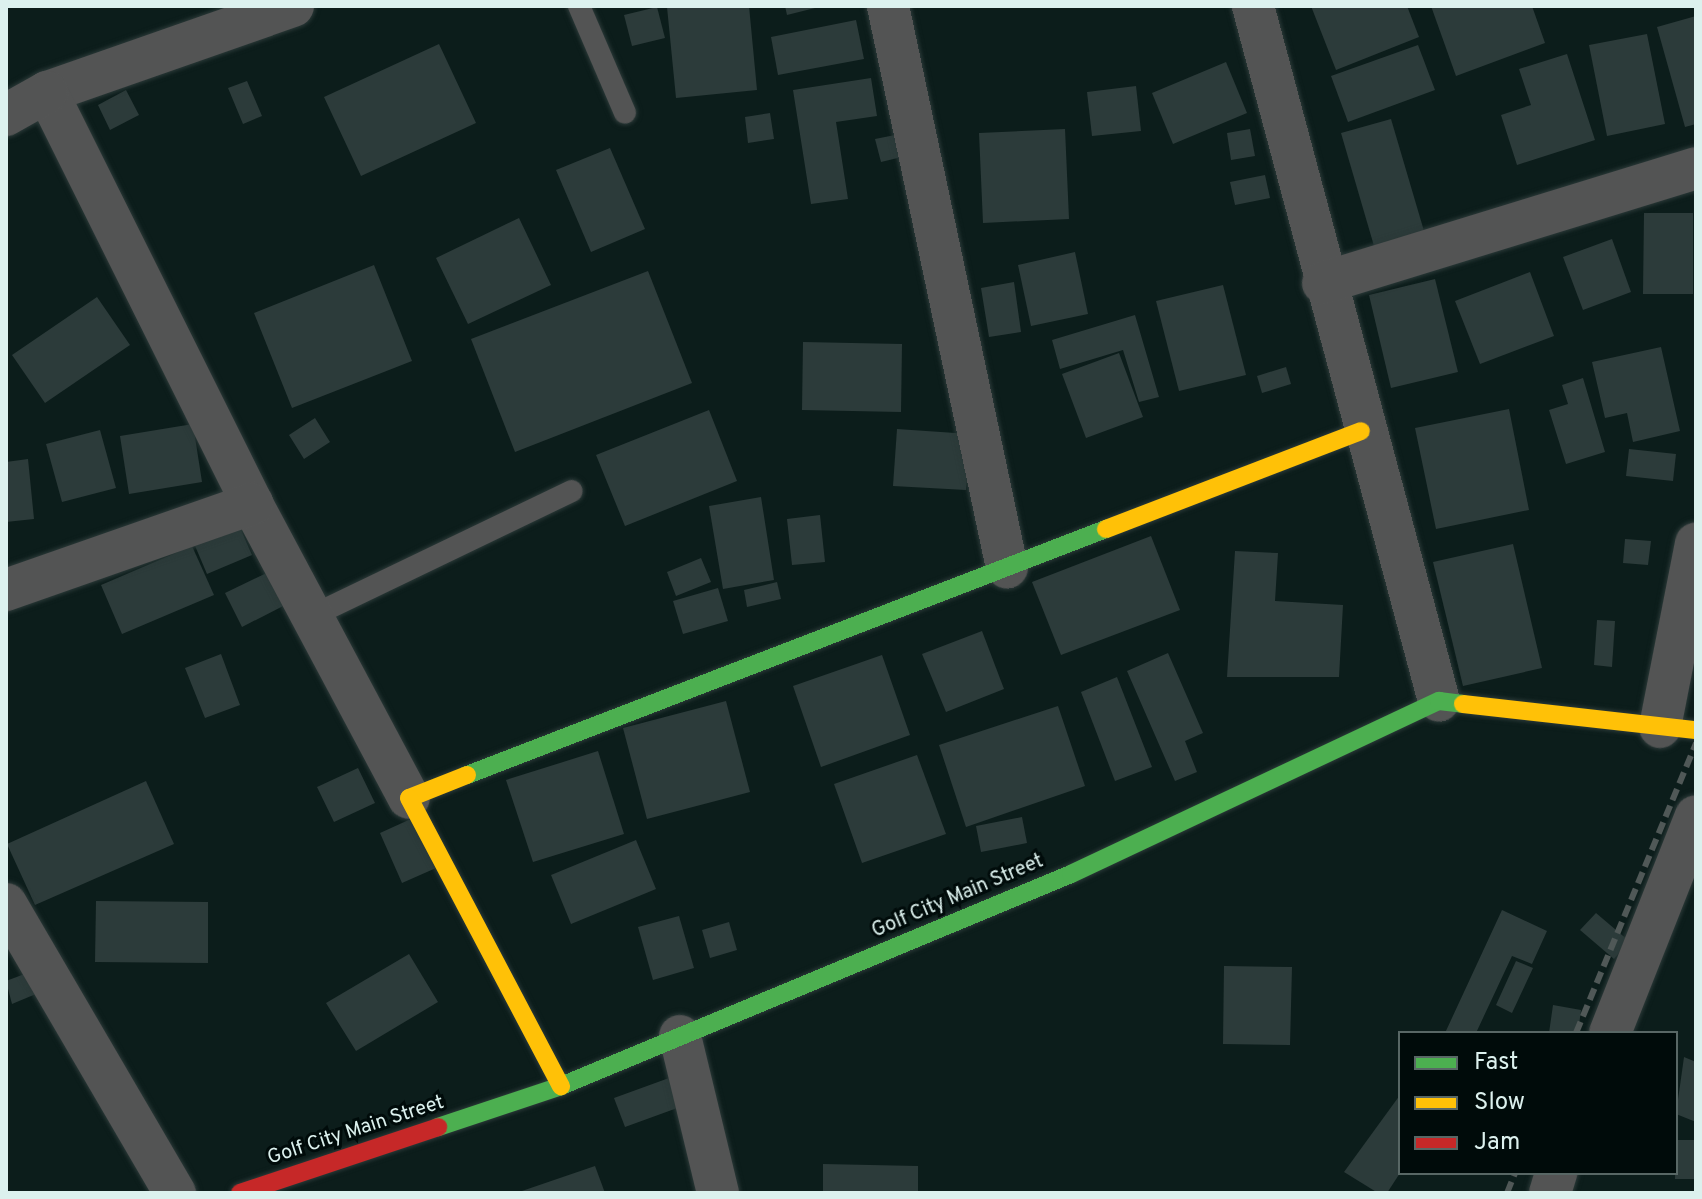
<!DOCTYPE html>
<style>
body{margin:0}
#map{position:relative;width:1702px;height:1199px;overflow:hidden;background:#0c1d1b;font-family:Overpass,sans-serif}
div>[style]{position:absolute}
.building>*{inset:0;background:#2c3b3a}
.roads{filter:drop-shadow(0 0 2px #2b3938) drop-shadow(0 0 2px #2b3938)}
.lane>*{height:22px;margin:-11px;padding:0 11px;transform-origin:11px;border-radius:11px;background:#535454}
.street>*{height:42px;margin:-21px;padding:0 21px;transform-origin:21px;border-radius:21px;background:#535454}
.fast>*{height:18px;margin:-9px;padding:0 9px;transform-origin:9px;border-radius:9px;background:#4caf50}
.slow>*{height:18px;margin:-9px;padding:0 9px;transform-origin:9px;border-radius:9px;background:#ffc107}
.jam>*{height:18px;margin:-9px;padding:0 9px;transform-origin:9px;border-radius:9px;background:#c62828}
.rail>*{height:6px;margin-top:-3px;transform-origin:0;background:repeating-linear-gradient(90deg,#505857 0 12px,transparent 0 18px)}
span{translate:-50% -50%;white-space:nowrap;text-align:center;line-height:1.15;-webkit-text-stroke:6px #000b0a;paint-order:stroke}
.street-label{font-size:20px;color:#dcf1ee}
.frame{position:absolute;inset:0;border:8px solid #dcf1ee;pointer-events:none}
.legend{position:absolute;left:1398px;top:1031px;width:280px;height:144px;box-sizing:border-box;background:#000b0a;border:2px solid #586765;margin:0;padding:10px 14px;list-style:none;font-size:24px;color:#dcf1ee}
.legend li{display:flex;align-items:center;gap:16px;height:40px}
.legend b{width:40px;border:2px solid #586765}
</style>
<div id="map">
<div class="building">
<div style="clip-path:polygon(749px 6px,757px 90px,676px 98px,667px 7px)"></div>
<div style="clip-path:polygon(785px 6px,819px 6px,819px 7px,787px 15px)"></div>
<div style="clip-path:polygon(1311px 6px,1407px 6px,1419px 37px,1336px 70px)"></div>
<div style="clip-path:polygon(1431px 6px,1532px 6px,1545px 43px,1456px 76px)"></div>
<div style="clip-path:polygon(657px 7px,665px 38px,632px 46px,624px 15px)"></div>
<div style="clip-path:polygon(1696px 16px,1696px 124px,1685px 127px,1657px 27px)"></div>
<div style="clip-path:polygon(856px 20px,864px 59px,778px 75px,771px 37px)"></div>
<div style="clip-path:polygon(1647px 34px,1665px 124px,1607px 136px,1589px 45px)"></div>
<div style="clip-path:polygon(439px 44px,476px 123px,361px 176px,324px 97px)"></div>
<div style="clip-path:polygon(1418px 45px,1435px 90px,1348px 122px,1331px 76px)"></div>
<div style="clip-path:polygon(1567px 54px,1595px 140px,1517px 165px,1501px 115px,1531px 105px,1519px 69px)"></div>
<div style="clip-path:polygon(1226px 62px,1247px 113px,1173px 144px,1152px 93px)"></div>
<div style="clip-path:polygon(871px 78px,877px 116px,836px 122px,848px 199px,811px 204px,793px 90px)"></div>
<div style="clip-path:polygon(247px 81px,262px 116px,243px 124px,228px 88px)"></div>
<div style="clip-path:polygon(1136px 86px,1141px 131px,1092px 136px,1087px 92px)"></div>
<div style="clip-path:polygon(126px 90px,139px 115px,110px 130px,98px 105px)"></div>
<div style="clip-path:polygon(770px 113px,774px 139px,748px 143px,745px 117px)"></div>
<div style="clip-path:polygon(1391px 119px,1424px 231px,1374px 246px,1341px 133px)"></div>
<div style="clip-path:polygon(1065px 129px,1069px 219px,983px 223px,979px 133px)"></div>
<div style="clip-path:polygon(1250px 129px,1255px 156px,1231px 160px,1227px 133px)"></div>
<div style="clip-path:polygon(900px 134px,906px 156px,881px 162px,875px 139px)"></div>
<div style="clip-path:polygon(610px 148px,645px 229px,591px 252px,556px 170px)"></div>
<div style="clip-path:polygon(1265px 175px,1270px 198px,1235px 205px,1230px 182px)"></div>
<div style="clip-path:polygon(1644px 213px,1693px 213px,1693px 294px,1643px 294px)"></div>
<div style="clip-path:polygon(519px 218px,551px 285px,468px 324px,436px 258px)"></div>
<div style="clip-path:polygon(1612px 239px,1631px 292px,1583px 310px,1563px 257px)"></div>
<div style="clip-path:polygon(1075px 252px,1088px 314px,1031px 326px,1018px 265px)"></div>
<div style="clip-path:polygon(374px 265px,412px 361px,292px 408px,254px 313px)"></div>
<div style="clip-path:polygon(648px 271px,692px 383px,515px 452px,471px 339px)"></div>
<div style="clip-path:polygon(1530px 272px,1554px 336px,1480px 364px,1455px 301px)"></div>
<div style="clip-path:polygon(1435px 279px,1458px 372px,1391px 388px,1369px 295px)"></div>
<div style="clip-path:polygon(1014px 282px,1021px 332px,989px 337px,981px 288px)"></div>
<div style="clip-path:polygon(1223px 285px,1246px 375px,1179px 391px,1156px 301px)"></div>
<div style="clip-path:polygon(97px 297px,130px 345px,45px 403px,12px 355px)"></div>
<div style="clip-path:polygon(1135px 315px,1159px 397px,1139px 402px,1123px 350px,1060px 369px,1052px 340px)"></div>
<div style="clip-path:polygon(803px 342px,902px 344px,901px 412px,802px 410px)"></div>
<div style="clip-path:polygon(1661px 347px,1680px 431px,1633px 442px,1627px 413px,1605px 418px,1592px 362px)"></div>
<div style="clip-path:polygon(1119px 353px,1143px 417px,1086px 438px,1062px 374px)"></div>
<div style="clip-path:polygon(1286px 367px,1291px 384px,1262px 393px,1257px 376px)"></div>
<div style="clip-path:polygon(1583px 378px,1605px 452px,1566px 464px,1549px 410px,1568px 404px,1562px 385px)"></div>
<div style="clip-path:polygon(1509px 409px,1529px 510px,1436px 529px,1415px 428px)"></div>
<div style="clip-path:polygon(709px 410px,737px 481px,625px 526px,596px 455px)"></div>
<div style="clip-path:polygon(315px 418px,330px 442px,304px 459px,289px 435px)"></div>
<div style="clip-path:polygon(193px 424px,202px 482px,129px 494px,120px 436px)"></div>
<div style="clip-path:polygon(897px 429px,970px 434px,966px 490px,893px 486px)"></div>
<div style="clip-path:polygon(100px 430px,116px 488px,62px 502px,46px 444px)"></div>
<div style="clip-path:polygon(1629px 449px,1676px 454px,1673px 481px,1626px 476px)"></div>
<div style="clip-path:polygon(28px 459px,34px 519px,6px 522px,6px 462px)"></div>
<div style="clip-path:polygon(761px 497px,774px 580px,723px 589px,709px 506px)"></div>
<div style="clip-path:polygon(820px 515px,825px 562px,792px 565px,787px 519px)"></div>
<div style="clip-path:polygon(235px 516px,252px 555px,207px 574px,190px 534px)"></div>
<div style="clip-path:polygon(1151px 536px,1180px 610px,1061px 655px,1032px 582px)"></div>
<div style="clip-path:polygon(1625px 539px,1651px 541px,1648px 565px,1623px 563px)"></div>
<div style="clip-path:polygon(1513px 544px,1542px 668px,1463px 686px,1433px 562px)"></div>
<div style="clip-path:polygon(192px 546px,214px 595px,122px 634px,101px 585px)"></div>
<div style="clip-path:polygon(1235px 551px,1278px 553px,1275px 601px,1343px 605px,1339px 677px,1227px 677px)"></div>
<div style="clip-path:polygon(701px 558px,711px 582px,676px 596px,667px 572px)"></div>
<div style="clip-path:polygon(275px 569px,291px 602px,242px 627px,225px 593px)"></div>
<div style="clip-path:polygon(777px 582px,781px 599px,747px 607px,744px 590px)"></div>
<div style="clip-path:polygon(718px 588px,728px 621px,683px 634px,673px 601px)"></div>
<div style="clip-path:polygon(1597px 620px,1615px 621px,1612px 667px,1594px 665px)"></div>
<div style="clip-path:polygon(982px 631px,1004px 689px,946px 712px,922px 654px)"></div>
<div style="clip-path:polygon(1168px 653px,1203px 733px,1185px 741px,1197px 772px,1175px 781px,1127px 671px)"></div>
<div style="clip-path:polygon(221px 654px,240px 705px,205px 718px,185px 668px)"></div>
<div style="clip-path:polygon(882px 655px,910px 735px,821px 767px,793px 686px)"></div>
<div style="clip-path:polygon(1117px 677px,1152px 767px,1115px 781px,1081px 692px)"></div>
<div style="clip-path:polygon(726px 701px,750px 792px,647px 819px,623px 728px)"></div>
<div style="clip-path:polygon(1058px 706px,1085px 786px,966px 827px,939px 745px)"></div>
<div style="clip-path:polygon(598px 751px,624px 834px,533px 862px,506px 780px)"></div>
<div style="clip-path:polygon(917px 755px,946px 834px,862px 863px,834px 784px)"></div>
<div style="clip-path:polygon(358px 768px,375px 803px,334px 822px,317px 787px)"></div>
<div style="clip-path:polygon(146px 781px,174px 844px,35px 905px,7px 844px)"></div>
<div style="clip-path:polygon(1022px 817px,1027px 843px,981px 852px,976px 826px)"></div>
<div style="clip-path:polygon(413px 818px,436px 868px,402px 883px,380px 833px)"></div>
<div style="clip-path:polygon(636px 840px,656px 889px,571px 924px,551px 875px)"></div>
<div style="clip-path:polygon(96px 901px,208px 902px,208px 963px,95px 962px)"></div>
<div style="clip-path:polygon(1502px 910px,1547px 931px,1532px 964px,1512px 956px,1476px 1033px,1445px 1033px)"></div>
<div style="clip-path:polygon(1596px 913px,1629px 941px,1614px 959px,1580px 930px)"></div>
<div style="clip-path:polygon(679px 916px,694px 968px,653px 980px,638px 927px)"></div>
<div style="clip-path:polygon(729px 922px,737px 950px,710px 958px,702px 930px)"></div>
<div style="clip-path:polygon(409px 954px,438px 1002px,356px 1051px,326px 1003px)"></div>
<div style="clip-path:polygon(1516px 961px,1533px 968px,1512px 1013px,1496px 1005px)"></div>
<div style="clip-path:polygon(1224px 966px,1292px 967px,1290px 1045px,1223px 1044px)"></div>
<div style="clip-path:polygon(35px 970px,43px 991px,12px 1004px,6px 981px)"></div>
<div style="clip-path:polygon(1553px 1005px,1581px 1010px,1578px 1033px,1549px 1033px)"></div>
<div style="clip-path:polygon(1684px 1057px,1696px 1062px,1696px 1122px,1676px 1114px)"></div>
<div style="clip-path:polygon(669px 1078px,680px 1107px,625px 1127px,614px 1098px)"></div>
<div style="clip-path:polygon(1400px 1095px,1400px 1173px,1387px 1193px,1378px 1193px,1344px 1172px)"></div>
<div style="clip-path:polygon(1676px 1140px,1696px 1140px,1696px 1179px,1675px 1179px)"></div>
<div style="clip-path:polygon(823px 1164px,918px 1166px,918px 1193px,823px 1193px)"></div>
<div style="clip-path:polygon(595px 1166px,605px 1193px,519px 1193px,519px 1192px)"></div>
</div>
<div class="roads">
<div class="lane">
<div style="left:579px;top:6px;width:116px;rotate:66.7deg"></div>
<div style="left:312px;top:616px;width:288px;rotate:-25.7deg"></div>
</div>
<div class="street">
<div style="left:293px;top:6px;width:261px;rotate:160.7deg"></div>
<div style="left:47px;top:92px;width:460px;rotate:63.5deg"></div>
<div style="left:252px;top:504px;width:333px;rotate:61.9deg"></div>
<div style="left:888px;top:6px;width:574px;rotate:78.04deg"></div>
<div style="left:1253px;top:6px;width:719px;rotate:75.02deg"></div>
<div style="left:6px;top:115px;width:47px;rotate:-29.3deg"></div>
<div style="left:1323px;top:283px;width:390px;rotate:-17.1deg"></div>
<div style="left:6px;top:590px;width:261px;rotate:-19.3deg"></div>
<div style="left:1660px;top:727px;width:187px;rotate:-78.9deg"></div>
<div style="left:6px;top:904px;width:335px;rotate:59.7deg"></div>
<div style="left:1610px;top:1033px;width:233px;rotate:-68.4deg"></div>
<div style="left:680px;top:1036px;width:162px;rotate:76.4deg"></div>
<div style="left:1550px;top:1193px;width:21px;rotate:-73deg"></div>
</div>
<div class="fast">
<div style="left:467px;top:775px;width:685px;rotate:-21.06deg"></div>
<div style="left:438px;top:1127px;width:130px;rotate:-18.4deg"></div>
<div style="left:561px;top:1086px;width:552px;rotate:-22.57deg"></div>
<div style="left:1071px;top:874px;width:407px;rotate:-25.2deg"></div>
<div style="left:1439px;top:701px;width:24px;rotate:7deg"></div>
</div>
<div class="slow">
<div style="left:1106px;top:529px;width:273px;rotate:-21deg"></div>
<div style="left:1463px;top:704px;width:234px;rotate:6.4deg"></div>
<div style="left:467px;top:775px;width:62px;rotate:158.4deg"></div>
<div style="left:409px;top:798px;width:326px;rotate:62.2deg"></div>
</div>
<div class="jam">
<div style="left:240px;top:1193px;width:209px;rotate:-18.4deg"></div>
</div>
</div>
<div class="rail">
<div style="left:1576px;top:1033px;width:314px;rotate:-67.5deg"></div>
<div style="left:1507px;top:1193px;width:22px;rotate:-68deg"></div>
</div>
<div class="street-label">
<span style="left:958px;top:897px;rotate:-23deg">Golf City Main Street</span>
<span style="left:356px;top:1131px;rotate:-18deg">Golf City Main Street</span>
</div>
<div class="frame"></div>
<ul class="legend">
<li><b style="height:10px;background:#4caf50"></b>Fast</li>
<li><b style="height:10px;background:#ffc107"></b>Slow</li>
<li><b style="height:10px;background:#c62828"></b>Jam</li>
</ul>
</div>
